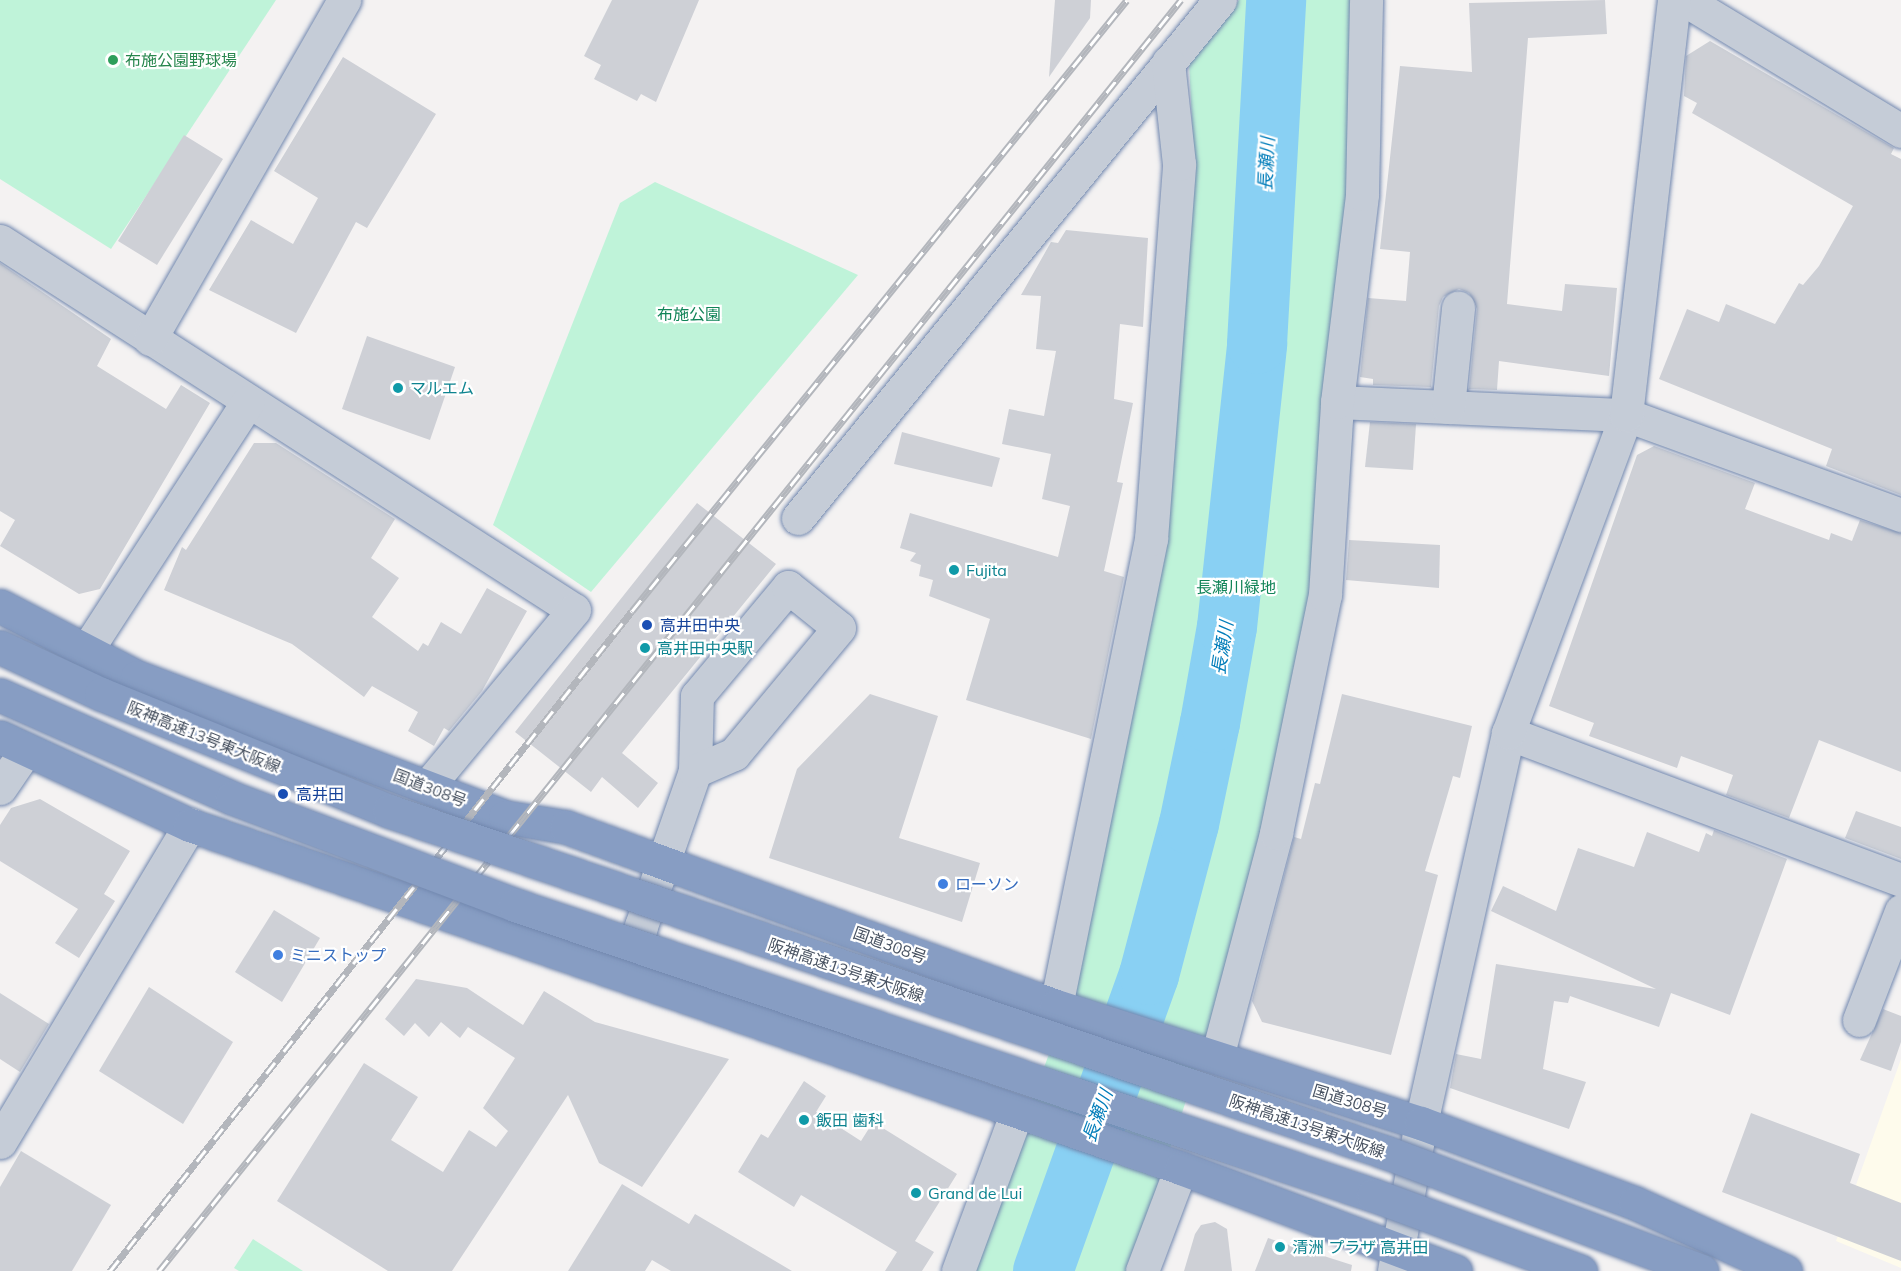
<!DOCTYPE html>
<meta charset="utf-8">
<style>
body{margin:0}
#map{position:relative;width:1901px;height:1271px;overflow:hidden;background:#f4f2f2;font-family:Mulish,"Noto Sans JP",sans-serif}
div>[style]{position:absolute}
.commercial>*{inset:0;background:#fefbec}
.green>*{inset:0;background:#bff3d9}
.river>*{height:60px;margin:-30px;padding:0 30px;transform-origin:30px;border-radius:30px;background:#89d0f3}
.building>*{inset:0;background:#ced0d6}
.roads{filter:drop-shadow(0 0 2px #7288af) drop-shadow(0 0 2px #7288af)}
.minor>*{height:33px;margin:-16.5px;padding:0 16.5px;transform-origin:16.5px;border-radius:16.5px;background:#c5ccd7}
.highway>*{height:33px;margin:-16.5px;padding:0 16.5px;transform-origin:16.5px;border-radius:16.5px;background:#879dc3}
.rail>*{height:7px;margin-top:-3.5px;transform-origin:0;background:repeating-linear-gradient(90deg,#fff 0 14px,#b3b6bc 0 28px);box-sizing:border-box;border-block:2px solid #b3b6bc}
.bridges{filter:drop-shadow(0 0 2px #7288af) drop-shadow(0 0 2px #7288af)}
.highway-bridge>*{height:33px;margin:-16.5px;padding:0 16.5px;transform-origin:16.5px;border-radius:16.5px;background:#879dc3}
.dots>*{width:16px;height:16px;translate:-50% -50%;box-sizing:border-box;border:3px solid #fff;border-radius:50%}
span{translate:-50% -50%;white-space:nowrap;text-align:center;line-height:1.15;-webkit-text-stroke:4.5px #fff;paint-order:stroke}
.leisure-label{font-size:16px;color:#27864d}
.left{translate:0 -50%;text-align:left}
.park-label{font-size:16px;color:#118458}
.culture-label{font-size:16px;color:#0d838f}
.transit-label{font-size:16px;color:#164399}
.street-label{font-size:16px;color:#485261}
.shop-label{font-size:16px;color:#366cbe}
.water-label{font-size:18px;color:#027dba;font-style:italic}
</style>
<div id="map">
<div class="commercial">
<div style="clip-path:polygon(1901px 1059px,1901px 1268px,1836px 1241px)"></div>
</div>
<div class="green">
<div style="clip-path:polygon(0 0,276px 0,111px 249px,0 179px)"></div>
<div style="clip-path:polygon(1239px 0,1353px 0,1348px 193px,1320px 526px,1291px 715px,1202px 1053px,1129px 1271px,968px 1271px,1071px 995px,1194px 163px,1189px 62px)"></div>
<div style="clip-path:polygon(655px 182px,858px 275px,591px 592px,493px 525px,620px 203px)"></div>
<div style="clip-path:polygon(253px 1239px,303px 1271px,239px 1271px,234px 1268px)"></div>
</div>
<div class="river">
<div style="left:1043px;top:1271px;width:314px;rotate:-70.3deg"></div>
<div style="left:1149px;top:975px;width:156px;rotate:-75.2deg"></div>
<div style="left:1189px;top:824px;width:103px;rotate:-78.3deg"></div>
<div style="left:1210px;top:723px;width:97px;rotate:-80deg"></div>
<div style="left:1227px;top:627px;width:285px;rotate:-83.9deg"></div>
<div style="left:1257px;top:344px;width:345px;rotate:-86.8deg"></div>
</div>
<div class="building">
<div style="clip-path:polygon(612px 0,699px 0,656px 102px,641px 94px,637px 101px,594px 79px,601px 65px,584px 56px)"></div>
<div style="clip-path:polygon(1055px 0,1091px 0,1090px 18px,1049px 77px)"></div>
<div style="clip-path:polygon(1605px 0,1607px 34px,1528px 38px,1507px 304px,1562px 311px,1565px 284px,1617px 288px,1609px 376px,1499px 361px,1497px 390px,1469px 389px,1477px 309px,1469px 293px,1459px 289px,1443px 297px,1439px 306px,1431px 387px,1373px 385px,1373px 379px,1360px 377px,1368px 298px,1406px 301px,1410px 252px,1380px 249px,1400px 66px,1472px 72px,1469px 3px)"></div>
<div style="clip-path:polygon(1710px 41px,1894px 148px,1891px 154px,1901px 159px,1901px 495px,1826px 466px,1832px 449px,1659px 379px,1687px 309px,1719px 322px,1726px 304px,1775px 324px,1799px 283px,1803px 285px,1819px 266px,1853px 206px,1692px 113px,1697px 103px,1684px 96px,1686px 56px)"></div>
<div style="clip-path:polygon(343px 57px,436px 114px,367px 228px,356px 222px,296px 333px,209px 290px,251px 220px,293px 244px,318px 198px,274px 171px)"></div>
<div style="clip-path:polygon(184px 135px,223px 159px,157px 265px,118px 241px)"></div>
<div style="clip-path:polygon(1066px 230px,1148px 238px,1143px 327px,1120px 324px,1114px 399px,1133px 403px,1117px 482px,1123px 483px,1104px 571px,1124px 577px,1091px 739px,966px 700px,990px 619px,929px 596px,933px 580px,919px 576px,921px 565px,910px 561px,916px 553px,900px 548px,910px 513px,1058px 557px,1070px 506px,1042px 499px,1051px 454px,1002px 444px,1009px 409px,1044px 416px,1056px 351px,1036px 349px,1041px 296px,1021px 295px,1051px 242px,1058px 243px)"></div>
<div style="clip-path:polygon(0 263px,111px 339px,97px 366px,166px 409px,181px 385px,210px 403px,100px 589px,79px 594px,0 546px,15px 520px,0 511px)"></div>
<div style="clip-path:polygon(367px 336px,455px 367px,430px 440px,342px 409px)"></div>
<div style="clip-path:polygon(1370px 422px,1416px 424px,1413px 470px,1365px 467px)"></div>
<div style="clip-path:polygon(902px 432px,1000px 458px,992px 487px,894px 464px)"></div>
<div style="clip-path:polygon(254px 443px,276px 443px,395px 519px,371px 558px,399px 578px,372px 617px,418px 651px,423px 643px,428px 646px,441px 622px,461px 634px,487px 588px,527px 611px,482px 691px,449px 731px,444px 728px,434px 746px,408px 731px,418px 712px,372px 686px,364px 697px,292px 644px,164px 590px,182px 547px,186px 550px)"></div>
<div style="clip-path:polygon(1654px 446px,1755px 483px,1745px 509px,1829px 540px,1831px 533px,1852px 541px,1860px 520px,1901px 533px,1901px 772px,1819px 740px,1789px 818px,1726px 795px,1733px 775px,1681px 756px,1677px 768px,1589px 736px,1594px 723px,1549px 706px,1637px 455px)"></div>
<div style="clip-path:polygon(697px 503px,776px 564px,622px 753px,658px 783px,638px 808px,602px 777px,591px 792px,515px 732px)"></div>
<div style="clip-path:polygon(1349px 540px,1440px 545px,1439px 588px,1346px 580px)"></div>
<div style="clip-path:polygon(870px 694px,938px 716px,899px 838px,980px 863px,962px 922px,769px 858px,797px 769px)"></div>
<div style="clip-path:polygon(1342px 694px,1472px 726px,1460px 778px,1453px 776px,1425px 871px,1438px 875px,1391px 1055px,1262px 1022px,1252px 1001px,1294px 837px,1301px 839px,1315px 783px,1320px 784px)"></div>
<div style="clip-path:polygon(40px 799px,130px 851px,104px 894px,115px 901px,79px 958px,55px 943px,78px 909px,0 861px,0 825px,11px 808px)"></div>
<div style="clip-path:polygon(1856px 811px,1901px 827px,1901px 859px,1845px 838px)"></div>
<div style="clip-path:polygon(1714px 830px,1787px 859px,1730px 1015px,1671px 993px,1659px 1027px,1570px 996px,1568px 1003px,1554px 1001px,1543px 1069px,1586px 1082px,1569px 1129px,1450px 1088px,1456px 1054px,1481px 1059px,1496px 964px,1656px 989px,1491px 911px,1503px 886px,1556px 911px,1578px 848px,1634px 867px,1647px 832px,1699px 852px,1706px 833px,1712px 836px)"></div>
<div style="clip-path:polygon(274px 910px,320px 938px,282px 1002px,235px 972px)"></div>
<div style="clip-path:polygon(416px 979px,467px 988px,523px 1025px,544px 991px,595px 1022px,729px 1059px,642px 1187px,599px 1163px,568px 1095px,452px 1271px,388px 1271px,277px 1201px,364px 1063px,418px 1097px,391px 1140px,443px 1172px,469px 1130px,496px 1147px,508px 1131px,483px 1108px,515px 1058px,468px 1027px,460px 1038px,441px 1022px,429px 1037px,415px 1023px,404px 1036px,385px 1019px)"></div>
<div style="clip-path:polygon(149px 987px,233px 1042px,183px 1124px,99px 1071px)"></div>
<div style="clip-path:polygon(0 993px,49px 1024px,20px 1072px,0 1059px)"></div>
<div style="clip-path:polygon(1883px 1009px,1901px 1016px,1901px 1042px,1891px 1071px,1860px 1060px)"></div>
<div style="clip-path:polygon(804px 1081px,826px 1096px,816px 1112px,861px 1141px,873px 1122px,957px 1174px,915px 1241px,934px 1252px,922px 1271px,885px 1271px,897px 1252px,801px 1195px,794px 1207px,738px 1172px,761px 1134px,768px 1138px)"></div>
<div style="clip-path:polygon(1751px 1113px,1860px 1154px,1850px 1183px,1901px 1203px,1901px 1261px,1722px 1192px)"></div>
<div style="clip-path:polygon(21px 1151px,111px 1205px,72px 1271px,0 1271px,0 1187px)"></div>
<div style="clip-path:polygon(622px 1184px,689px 1224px,695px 1214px,792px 1271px,671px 1271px,652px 1260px,645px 1271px,568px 1271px)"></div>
<div style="clip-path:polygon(1215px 1222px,1227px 1229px,1232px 1271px,1184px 1271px,1195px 1234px,1201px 1225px)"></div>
<div style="clip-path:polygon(1268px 1238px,1352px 1265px,1351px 1271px,1255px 1271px)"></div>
</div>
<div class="roads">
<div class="minor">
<div style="left:1685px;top:0;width:253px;rotate:31.2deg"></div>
<div style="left:0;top:241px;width:682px;rotate:32.74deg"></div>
<div style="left:574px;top:610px;width:230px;rotate:129.7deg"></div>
<div style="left:150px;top:339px;width:391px;rotate:-60.2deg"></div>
<div style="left:1337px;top:402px;width:289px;rotate:2.6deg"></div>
<div style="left:1626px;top:415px;width:293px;rotate:20deg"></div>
<div style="left:1448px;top:407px;width:100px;rotate:-84.2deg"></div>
<div style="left:798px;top:518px;width:668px;rotate:-50.83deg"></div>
<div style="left:86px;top:651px;width:297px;rotate:-57deg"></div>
<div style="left:1508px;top:733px;width:420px;rotate:20.5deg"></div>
<div style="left:0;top:788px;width:46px;rotate:-55.6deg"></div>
<div style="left:632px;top:974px;width:49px;rotate:-79.4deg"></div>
<div style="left:641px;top:926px;width:164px;rotate:-70.8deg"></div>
<div style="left:695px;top:771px;width:75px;rotate:-88.5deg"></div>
<div style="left:697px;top:696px;width:142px;rotate:-50.1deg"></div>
<div style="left:788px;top:587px;width:65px;rotate:38.8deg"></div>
<div style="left:839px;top:628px;width:164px;rotate:129.8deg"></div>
<div style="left:734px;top:754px;width:43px;rotate:156.4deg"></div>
<div style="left:1056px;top:1006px;width:477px;rotate:-78.5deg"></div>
<div style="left:1151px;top:539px;width:376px;rotate:-85.7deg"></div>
<div style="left:1179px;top:164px;width:102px;rotate:-96.2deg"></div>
<div style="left:1859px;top:1020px;width:117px;rotate:-68.9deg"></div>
<div style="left:1217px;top:1057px;width:232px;rotate:-75.2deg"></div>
<div style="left:1276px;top:833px;width:243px;rotate:-78.4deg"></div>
<div style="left:1325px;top:595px;width:193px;rotate:-86.4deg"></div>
<div style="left:1337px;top:402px;width:209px;rotate:-83.1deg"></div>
<div style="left:1362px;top:194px;width:194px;rotate:-88.8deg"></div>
<div style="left:0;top:1142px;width:370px;rotate:-59.1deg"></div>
<div style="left:958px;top:1271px;width:167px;rotate:-69.7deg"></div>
<div style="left:1142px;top:1271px;width:110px;rotate:-69.3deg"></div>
<div style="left:1394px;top:1271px;width:150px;rotate:-79.7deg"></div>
<div style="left:1421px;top:1123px;width:400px;rotate:-77.4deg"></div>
<div style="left:1508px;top:733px;width:339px;rotate:-69.6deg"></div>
<div style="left:1626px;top:415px;width:418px;rotate:-83.4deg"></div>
</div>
<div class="highway">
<div style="left:0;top:606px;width:154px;rotate:27.4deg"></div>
<div style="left:137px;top:677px;width:394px;rotate:20.8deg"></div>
<div style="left:505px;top:817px;width:62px;rotate:9.3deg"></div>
<div style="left:566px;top:827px;width:522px;rotate:20.07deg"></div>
<div style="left:1056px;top:1006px;width:383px;rotate:17.8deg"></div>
<div style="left:1421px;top:1123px;width:228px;rotate:20.5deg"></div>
<div style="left:1635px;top:1203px;width:165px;rotate:24.4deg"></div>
<div style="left:0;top:737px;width:209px;rotate:24.9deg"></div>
<div style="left:190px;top:825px;width:1049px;rotate:19.09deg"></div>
<div style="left:1181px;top:1168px;width:293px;rotate:20.6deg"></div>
</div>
</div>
<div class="rail">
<div style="left:110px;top:1271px;width:841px;rotate:-51.66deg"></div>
<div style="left:632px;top:611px;width:786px;rotate:-50.99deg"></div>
<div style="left:159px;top:1271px;width:1631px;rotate:-51.2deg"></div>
</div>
<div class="bridges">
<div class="highway-bridge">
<div style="left:0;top:647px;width:111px;rotate:25deg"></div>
<div style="left:101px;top:694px;width:311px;rotate:22.1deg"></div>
<div style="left:389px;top:811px;width:1056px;rotate:18.9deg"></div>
<div style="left:1388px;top:1153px;width:335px;rotate:20.6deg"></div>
<div style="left:0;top:695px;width:254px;rotate:23.9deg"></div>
<div style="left:232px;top:798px;width:303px;rotate:20.7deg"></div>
<div style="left:515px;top:905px;width:906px;rotate:18.68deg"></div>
<div style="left:1373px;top:1195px;width:221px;rotate:20.2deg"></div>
</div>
</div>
<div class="dots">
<div style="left:113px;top:60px;background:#2e9e5b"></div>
<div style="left:398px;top:388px;background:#0f9aa8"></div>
<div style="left:954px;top:570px;background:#0f9aa8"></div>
<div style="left:647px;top:625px;background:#1a4fb4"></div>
<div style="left:645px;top:648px;background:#0f9aa8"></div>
<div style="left:283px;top:794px;background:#1a4fb4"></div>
<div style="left:943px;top:884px;background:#3f7fe0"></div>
<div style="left:278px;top:955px;background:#3f7fe0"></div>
<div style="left:804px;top:1120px;background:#0f9aa8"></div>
<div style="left:916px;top:1193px;background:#0f9aa8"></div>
<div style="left:1280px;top:1247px;background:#0f9aa8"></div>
</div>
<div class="leisure-label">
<span class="left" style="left:125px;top:60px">布施公園野球場</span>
</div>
<div class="park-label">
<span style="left:689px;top:314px">布施公園</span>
<span style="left:1236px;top:587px">長瀬川緑地</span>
</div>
<div class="culture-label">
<span class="left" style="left:410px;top:388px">マルエム</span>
<span class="left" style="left:966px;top:570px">Fujita</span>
<span class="left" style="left:657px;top:648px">高井田中央駅</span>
<span class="left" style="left:816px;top:1120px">飯田 歯科</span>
<span class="left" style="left:928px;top:1193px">Grand de Lui</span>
<span class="left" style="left:1292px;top:1247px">清洲 プラザ 高井田</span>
</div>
<div class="transit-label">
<span class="left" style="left:660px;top:625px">高井田中央</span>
<span class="left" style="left:296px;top:794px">高井田</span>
</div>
<div class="street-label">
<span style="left:204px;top:737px;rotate:22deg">阪神高速13号東大阪線</span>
<span style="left:430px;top:788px;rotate:21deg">国道308号</span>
<span style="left:890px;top:945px;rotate:20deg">国道308号</span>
<span style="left:846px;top:970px;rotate:19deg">阪神高速13号東大阪線</span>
<span style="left:1350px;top:1101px;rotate:17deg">国道308号</span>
<span style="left:1307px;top:1126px;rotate:19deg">阪神高速13号東大阪線</span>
</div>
<div class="shop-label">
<span class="left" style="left:955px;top:884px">ローソン</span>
<span class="left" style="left:290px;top:955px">ミニストップ</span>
</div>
<div class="water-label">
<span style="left:1267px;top:164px;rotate:-87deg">長瀬川</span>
<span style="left:1223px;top:648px;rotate:-81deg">長瀬川</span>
<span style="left:1098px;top:1116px;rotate:-70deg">長瀬川</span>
</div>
</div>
